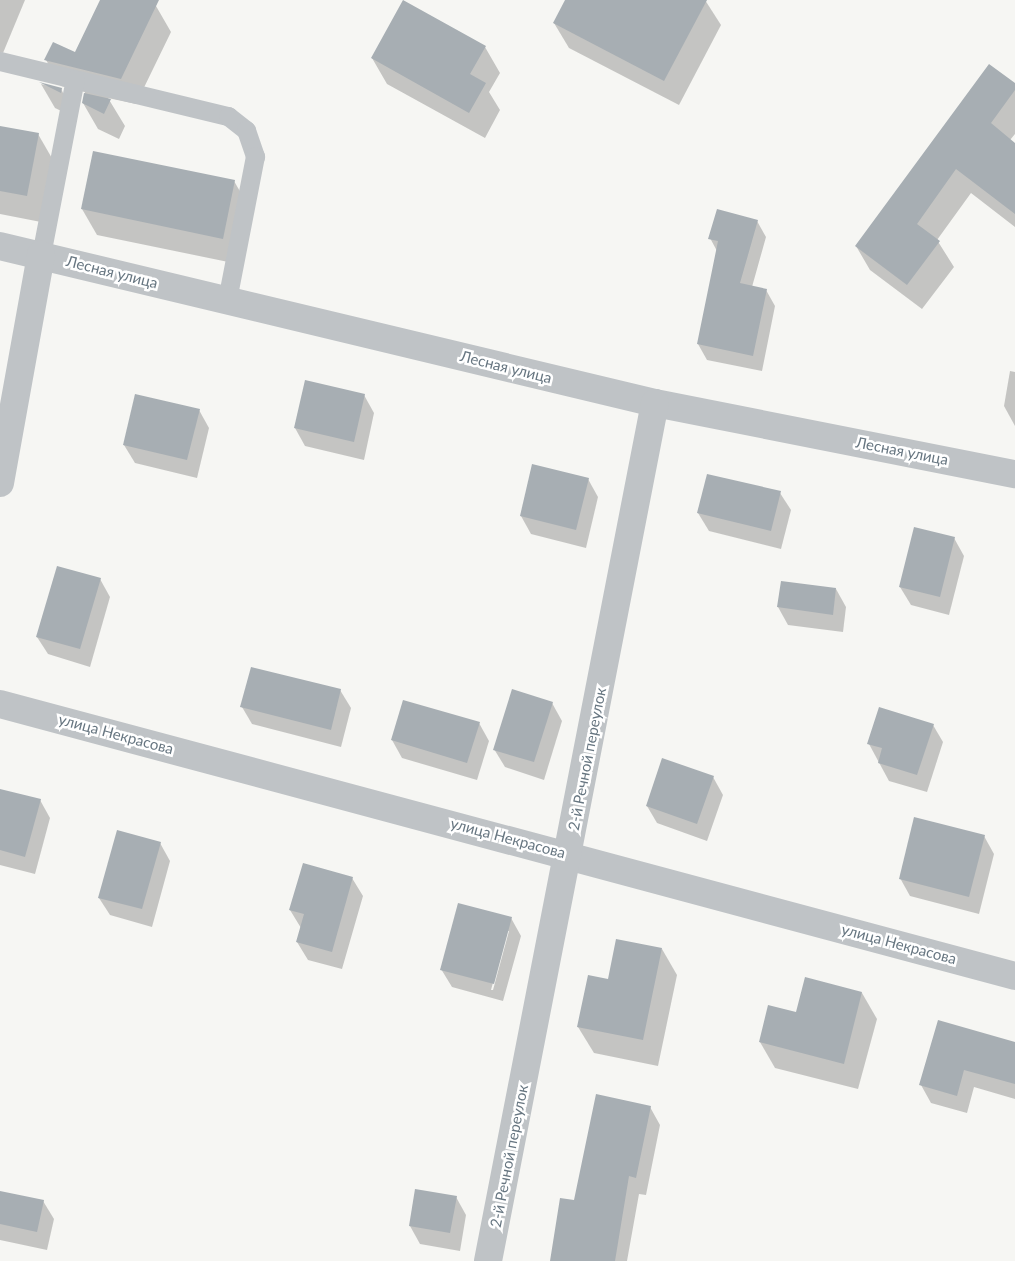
<!DOCTYPE html>
<meta charset="utf-8">
<style>
body{margin:0}
#map{position:relative;width:1015px;height:1261px;overflow:hidden;background:#f6f6f3;font-family:Lato,sans-serif}
div>[style]{position:absolute}
.shadow>*{inset:0;background:#0003}
.building>*{inset:0;background:#a7aeb3}
.lane>*{height:19px;margin:-9.5px;padding:0 9.5px;transform-origin:9.5px;border-radius:9.5px;background:#bfc3c6}
.street>*{height:28px;margin:-14px;padding:0 14px;transform-origin:14px;border-radius:14px;background:#bfc3c6}
span{translate:-50% -50%;white-space:nowrap;text-align:center;line-height:1.15;-webkit-text-stroke:5px #fff;paint-order:stroke}
.street-label{font-size:15px;color:#677681}
</style>
<div id="map">
<div class="shadow">
<div style="clip-path:polygon(0 0,25px 0,3px 53px,0 52px)"></div>
<div style="clip-path:polygon(102px 0,143px 0,156px 6px,171px 32px,136px 104px,108px 98px,125px 126px,119px 139px,98px 129px,83px 103px,85px 92px,61px 86px,46px 60px,75px 54px)"></div>
<div style="clip-path:polygon(566px 0,705px 0,721px 25px,679px 105px,569px 48px,554px 23px)"></div>
<div style="clip-path:polygon(485px 47px,500px 73px,489px 92px,500px 110px,485px 138px,387px 84px,372px 58px)"></div>
<div style="clip-path:polygon(41px 84px,61px 89px,76px 118px,55px 108px)"></div>
<div style="clip-path:polygon(1015px 84px,1015px 134px,1010px 140px,1015px 145px,1015px 227px,971px 193px,937px 240px,954px 267px,922px 309px,870px 270px,856px 246px)"></div>
<div style="clip-path:polygon(0 127px,38px 134px,53px 160px,41px 222px,0 214px)"></div>
<div style="clip-path:polygon(234px 181px,249px 207px,238px 264px,97px 235px,82px 209px)"></div>
<div style="clip-path:polygon(757px 221px,766px 237px,752px 287px,766px 290px,775px 306px,762px 371px,707px 360px,698px 344px,717px 251px,710px 238px)"></div>
<div style="clip-path:polygon(1010px 371px,1015px 372px,1015px 426px,1004px 406px)"></div>
<div style="clip-path:polygon(364px 395px,374px 413px,364px 460px,305px 446px,295px 428px)"></div>
<div style="clip-path:polygon(199px 410px,209px 428px,197px 478px,135px 463px,124px 445px)"></div>
<div style="clip-path:polygon(588px 479px,598px 497px,586px 548px,531px 534px,521px 516px)"></div>
<div style="clip-path:polygon(780px 493px,791px 510px,781px 549px,709px 531px,698px 513px)"></div>
<div style="clip-path:polygon(954px 538px,964px 556px,949px 615px,911px 605px,900px 587px)"></div>
<div style="clip-path:polygon(100px 579px,110px 597px,90px 667px,48px 654px,37px 637px)"></div>
<div style="clip-path:polygon(836px 589px,846px 607px,843px 632px,788px 625px,778px 607px)"></div>
<div style="clip-path:polygon(340px 690px,351px 708px,341px 747px,252px 724px,242px 707px)"></div>
<div style="clip-path:polygon(552px 703px,562px 721px,544px 780px,505px 767px,494px 749px)"></div>
<div style="clip-path:polygon(479px 723px,489px 741px,477px 780px,402px 758px,392px 740px)"></div>
<div style="clip-path:polygon(933px 725px,943px 742px,927px 792px,889px 781px,869px 744px)"></div>
<div style="clip-path:polygon(713px 777px,723px 795px,707px 841px,657px 823px,647px 806px)"></div>
<div style="clip-path:polygon(0 790px,40px 800px,50px 818px,35px 874px,0 865px)"></div>
<div style="clip-path:polygon(984px 836px,994px 854px,979px 914px,910px 896px,900px 878px)"></div>
<div style="clip-path:polygon(160px 843px,170px 861px,152px 927px,110px 915px,99px 898px)"></div>
<div style="clip-path:polygon(352px 878px,363px 896px,342px 969px,308px 960px,297px 942px,301px 928px,290px 910px)"></div>
<div style="clip-path:polygon(evenodd,511px 918px,521px 936px,503px 1001px,452px 987px,441px 969px,511px 918px,507px 931px,509px 931px,493px 990px,491px 990px,507px 931px)"></div>
<div style="clip-path:polygon(662px 949px,677px 975px,658px 1066px,594px 1053px,578px 1027px,609px 981px)"></div>
<div style="clip-path:polygon(862px 993px,877px 1019px,858px 1089px,775px 1068px,760px 1042px,797px 1014px)"></div>
<div style="clip-path:polygon(1015px 1043px,1015px 1099px,974px 1087px,967px 1113px,931px 1103px,921px 1085px)"></div>
<div style="clip-path:polygon(650px 1107px,660px 1125px,646px 1195px,639px 1194px,627px 1261px,551px 1261px,575px 1202px)"></div>
<div style="clip-path:polygon(416px 1190px,456px 1197px,466px 1215px,460px 1251px,420px 1244px,410px 1226px)"></div>
<div style="clip-path:polygon(0 1192px,43px 1201px,54px 1219px,47px 1250px,0 1240px)"></div>
</div>
<div class="building">
<div style="clip-path:polygon(100px 0,159px 0,121px 79px,44px 60px,53px 42px,75px 52px)"></div>
<div style="clip-path:polygon(403px 0,486px 46px,470px 74px,486px 83px,469px 113px,371px 58px)"></div>
<div style="clip-path:polygon(565px 0,707px 0,664px 81px,553px 23px)"></div>
<div style="clip-path:polygon(989px 64px,1015px 83px,1015px 90px,991px 123px,1015px 143px,1015px 214px,956px 169px,917px 224px,940px 241px,907px 285px,855px 246px)"></div>
<div style="clip-path:polygon(39px 82px,62px 88px,61px 93px)"></div>
<div style="clip-path:polygon(84px 93px,111px 99px,104px 114px,82px 103px)"></div>
<div style="clip-path:polygon(0 126px,39px 133px,27px 196px,0 191px)"></div>
<div style="clip-path:polygon(93px 151px,235px 180px,223px 239px,81px 209px)"></div>
<div style="clip-path:polygon(717px 209px,758px 220px,740px 283px,767px 289px,753px 356px,697px 344px,718px 241px,708px 239px)"></div>
<div style="clip-path:polygon(305px 380px,365px 394px,354px 442px,294px 428px)"></div>
<div style="clip-path:polygon(135px 394px,200px 409px,187px 460px,123px 445px)"></div>
<div style="clip-path:polygon(532px 464px,589px 478px,576px 530px,520px 516px)"></div>
<div style="clip-path:polygon(707px 474px,781px 491px,771px 531px,697px 513px)"></div>
<div style="clip-path:polygon(914px 527px,955px 537px,940px 597px,899px 587px)"></div>
<div style="clip-path:polygon(57px 566px,101px 578px,80px 649px,36px 637px)"></div>
<div style="clip-path:polygon(781px 581px,836px 588px,833px 615px,777px 607px)"></div>
<div style="clip-path:polygon(251px 667px,341px 689px,331px 730px,240px 707px)"></div>
<div style="clip-path:polygon(512px 689px,553px 702px,534px 762px,493px 750px)"></div>
<div style="clip-path:polygon(403px 700px,480px 722px,467px 763px,391px 740px)"></div>
<div style="clip-path:polygon(879px 707px,934px 724px,917px 775px,878px 763px,882px 748px,867px 744px)"></div>
<div style="clip-path:polygon(662px 758px,714px 776px,697px 824px,646px 806px)"></div>
<div style="clip-path:polygon(0 789px,41px 799px,25px 857px,0 850px)"></div>
<div style="clip-path:polygon(914px 817px,985px 835px,969px 897px,899px 879px)"></div>
<div style="clip-path:polygon(117px 830px,161px 842px,142px 909px,98px 898px)"></div>
<div style="clip-path:polygon(303px 863px,353px 877px,332px 952px,296px 942px,304px 914px,289px 910px)"></div>
<div style="clip-path:polygon(458px 903px,512px 917px,494px 984px,440px 970px)"></div>
<div style="clip-path:polygon(616px 939px,662px 948px,643px 1040px,577px 1027px,588px 975px,608px 979px)"></div>
<div style="clip-path:polygon(805px 977px,862px 992px,844px 1064px,759px 1042px,768px 1005px,796px 1012px)"></div>
<div style="clip-path:polygon(938px 1020px,1015px 1042px,1015px 1084px,964px 1070px,957px 1096px,919px 1085px)"></div>
<div style="clip-path:polygon(596px 1094px,651px 1106px,636px 1178px,629px 1176px,615px 1261px,550px 1261px,560px 1198px,574px 1200px)"></div>
<div style="clip-path:polygon(415px 1189px,457px 1196px,450px 1233px,409px 1226px)"></div>
<div style="clip-path:polygon(0 1191px,44px 1200px,37px 1232px,0 1224px)"></div>
</div>
<div class="lane">
<div style="left:0;top:61px;width:235px;rotate:13.6deg"></div>
<div style="left:228px;top:116px;width:23px;rotate:38deg"></div>
<div style="left:246px;top:130px;width:28px;rotate:71deg"></div>
<div style="left:255px;top:156px;width:147px;rotate:101deg"></div>
<div style="left:41px;top:255px;width:179px;rotate:-79.1deg"></div>
</div>
<div class="street">
<div style="left:0;top:246px;width:674px;rotate:13.48deg"></div>
<div style="left:655px;top:403px;width:367px;rotate:11.2deg"></div>
<div style="left:0;top:483px;width:232px;rotate:-79.8deg"></div>
<div style="left:0;top:704px;width:1051px;rotate:15deg"></div>
<div style="left:488px;top:1261px;width:874px;rotate:-78.99deg"></div>
</div>
<div class="street-label">
<span style="left:112px;top:272px;rotate:14deg">Лесная улица</span>
<span style="left:506px;top:367px;rotate:14deg">Лесная улица</span>
<span style="left:902px;top:451px;rotate:11deg">Лесная улица</span>
<span style="left:116px;top:734px;rotate:15deg">улица Некрасова</span>
<span style="left:587px;top:759px;rotate:-79deg">2-й Речной переулок</span>
<span style="left:508px;top:838px;rotate:15deg">улица Некрасова</span>
<span style="left:899px;top:944px;rotate:15deg">улица Некрасова</span>
<span style="left:509px;top:1156px;rotate:-79deg">2-й Речной переулок</span>
</div>
</div>
